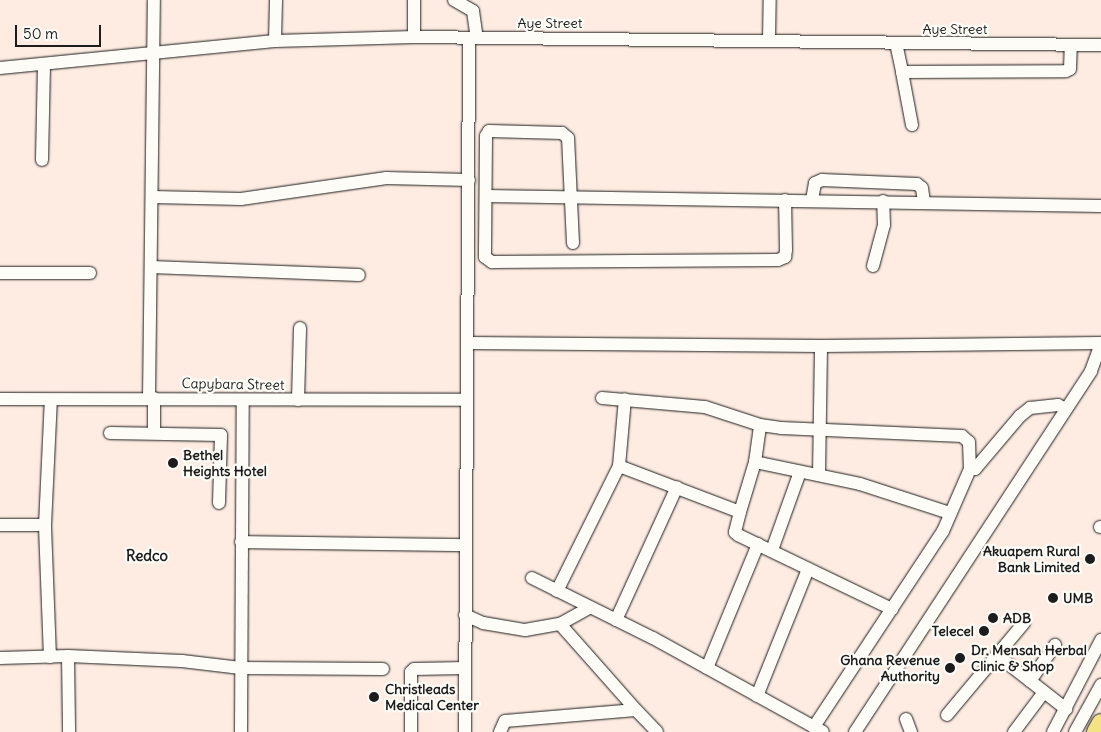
<!DOCTYPE html>
<style>
body{margin:0}
#map{position:relative;width:1101px;height:732px;overflow:hidden;background:#feece2;font-family:Delius,sans-serif}
div>[style]{position:absolute}
.roads{filter:drop-shadow(0 0 1px #1c1c1c) drop-shadow(0 0 1px #1c1c1c)}
.minor>*{height:12px;margin:-6px;padding:0 6px;transform-origin:6px;border-radius:6px;background:#fdfcf7}
.highway>*{height:18px;margin:-9px;padding:0 9px;transform-origin:9px;border-radius:9px;background:#f4e382}
.dots>*{width:14px;height:14px;translate:-50% -50%;box-sizing:border-box;border:2px solid #fdfcf7;border-radius:50%}
span{translate:-50% -50%;white-space:nowrap;text-align:center;line-height:1.15;-webkit-text-stroke:4.5px #fdfcf7;paint-order:stroke}
.street-label{font-size:14px;color:#1c1c1c}
.poi-label{font-size:14px;color:#1c1c1c;font-weight:700}
.left{translate:0 -50%;text-align:left}
.right{translate:-100% -50%;text-align:right}
.neighbourhood-label{font-size:15px;color:#1c1c1c;font-weight:700}
.scale{position:absolute;left:15px;top:25px;width:86px;height:22px;box-sizing:border-box;border:2px solid #1c1c1c;border-top:0;padding-left:6px;font-size:15px;line-height:18px;white-space:nowrap;color:#1c1c1c;-webkit-text-stroke:4px #fdfcf7;paint-order:stroke}
</style>
<div id="map">
<div class="roads">
<div class="minor">
<div style="left:454px;top:0;width:22px;rotate:30deg"></div>
<div style="left:473px;top:11px;width:27px;rotate:82deg"></div>
<div style="left:414px;top:37px;width:37px;rotate:-90deg"></div>
<div style="left:769px;top:39px;width:39px;rotate:-89deg"></div>
<div style="left:275px;top:41px;width:41px;rotate:-88.6deg"></div>
<div style="left:896px;top:43px;width:30px;rotate:78deg"></div>
<div style="left:902px;top:72px;width:164px;rotate:-0.3deg"></div>
<div style="left:1066px;top:71px;width:4px;rotate:-27deg"></div>
<div style="left:1070px;top:69px;width:24px;rotate:-88deg"></div>
<div style="left:0;top:68px;width:276px;rotate:-5.6deg"></div>
<div style="left:275px;top:41px;width:139px;rotate:-1.6deg"></div>
<div style="left:414px;top:37px;width:687px;rotate:0.67deg"></div>
<div style="left:902px;top:72px;width:54px;rotate:79.3deg"></div>
<div style="left:42px;top:160px;width:95px;rotate:-88.8deg"></div>
<div style="left:486px;top:196px;width:615px;rotate:0.93deg"></div>
<div style="left:152px;top:197px;width:89px;rotate:1.3deg"></div>
<div style="left:241px;top:199px;width:147px;rotate:-8.2deg"></div>
<div style="left:386px;top:178px;width:83px;rotate:1.4deg"></div>
<div style="left:812px;top:200px;width:17px;rotate:-80deg"></div>
<div style="left:815px;top:183px;width:8px;rotate:-23deg"></div>
<div style="left:822px;top:180px;width:95px;rotate:2.4deg"></div>
<div style="left:917px;top:184px;width:6px;rotate:39deg"></div>
<div style="left:922px;top:188px;width:14px;rotate:82deg"></div>
<div style="left:573px;top:243px;width:105px;rotate:-92.7deg"></div>
<div style="left:568px;top:138px;width:8px;rotate:-140deg"></div>
<div style="left:562px;top:133px;width:73px;rotate:-178.4deg"></div>
<div style="left:489px;top:131px;width:6px;rotate:121deg"></div>
<div style="left:486px;top:136px;width:121px;rotate:90.5deg"></div>
<div style="left:485px;top:257px;width:9px;rotate:36deg"></div>
<div style="left:492px;top:262px;width:286px;rotate:-0.4deg"></div>
<div style="left:778px;top:260px;width:8px;rotate:-23deg"></div>
<div style="left:785px;top:257px;width:7px;rotate:-82deg"></div>
<div style="left:786px;top:250px;width:50px;rotate:-91.1deg"></div>
<div style="left:873px;top:266px;width:42px;rotate:-75deg"></div>
<div style="left:884px;top:225px;width:24px;rotate:-92deg"></div>
<div style="left:151px;top:267px;width:208px;rotate:2.2deg"></div>
<div style="left:0;top:273px;width:90px"></div>
<div style="left:469px;top:343px;width:352px;rotate:0.5deg"></div>
<div style="left:821px;top:346px;width:280px;rotate:-0.6deg"></div>
<div style="left:149px;top:398px;width:398px;rotate:-89.3deg"></div>
<div style="left:154px;top:398px;width:35px;rotate:90deg"></div>
<div style="left:602px;top:398px;width:103px;rotate:5deg"></div>
<div style="left:705px;top:407px;width:58px;rotate:18.1deg"></div>
<div style="left:760px;top:425px;width:21px;rotate:8deg"></div>
<div style="left:781px;top:428px;width:181px;rotate:2.5deg"></div>
<div style="left:962px;top:436px;width:9px;rotate:41deg"></div>
<div style="left:969px;top:442px;width:27px;rotate:88deg"></div>
<div style="left:970px;top:469px;width:68px;rotate:113.5deg"></div>
<div style="left:943px;top:531px;width:235px;rotate:123.4deg"></div>
<div style="left:814px;top:727px;width:10px;rotate:29deg"></div>
<div style="left:0;top:399px;width:465px;rotate:0.1deg"></div>
<div style="left:298px;top:400px;width:72px;rotate:-88.4deg"></div>
<div style="left:110px;top:433px;width:111px;rotate:1deg"></div>
<div style="left:221px;top:435px;width:68px;rotate:91.7deg"></div>
<div style="left:755px;top:462px;width:107px;rotate:11.8deg"></div>
<div style="left:860px;top:484px;width:95px;rotate:17.9deg"></div>
<div style="left:619px;top:466px;width:67px;rotate:-84.9deg"></div>
<div style="left:970px;top:469px;width:5px"></div>
<div style="left:975px;top:469px;width:70px;rotate:-49.7deg"></div>
<div style="left:1020px;top:416px;width:13px;rotate:-39deg"></div>
<div style="left:1030px;top:408px;width:28px;rotate:-6deg"></div>
<div style="left:1058px;top:405px;width:9px;rotate:27deg"></div>
<div style="left:819px;top:475px;width:129px;rotate:-89.1deg"></div>
<div style="left:740px;top:512px;width:21px;rotate:104deg"></div>
<div style="left:735px;top:532px;width:4px;rotate:45deg"></div>
<div style="left:738px;top:535px;width:171px;rotate:25.7deg"></div>
<div style="left:0;top:525px;width:45px"></div>
<div style="left:1100px;top:527px;width:1px"></div>
<div style="left:241px;top:542px;width:224px;rotate:0.8deg"></div>
<div style="left:772px;top:550px;width:83px;rotate:-70.3deg"></div>
<div style="left:532px;top:578px;width:135px;rotate:26.4deg"></div>
<div style="left:653px;top:638px;width:184px;rotate:28.9deg"></div>
<div style="left:557px;top:591px;width:140px;rotate:-63.6deg"></div>
<div style="left:619px;top:466px;width:129px;rotate:20.8deg"></div>
<div style="left:740px;top:512px;width:52px;rotate:-73.3deg"></div>
<div style="left:755px;top:462px;width:37px;rotate:-82deg"></div>
<div style="left:465px;top:615px;width:20px;rotate:24deg"></div>
<div style="left:483px;top:623px;width:43px;rotate:9.5deg"></div>
<div style="left:525px;top:630px;width:36px;rotate:-10deg"></div>
<div style="left:560px;top:624px;width:33px;rotate:-29deg"></div>
<div style="left:616px;top:620px;width:146px;rotate:-65.4deg"></div>
<div style="left:560px;top:624px;width:115px;rotate:48.5deg"></div>
<div style="left:997px;top:655px;width:88px;rotate:38deg"></div>
<div style="left:68px;top:656px;width:76px;rotate:89.2deg"></div>
<div style="left:50px;top:657px;width:132px;rotate:-92.2deg"></div>
<div style="left:45px;top:525px;width:125px;rotate:-87.3deg"></div>
<div style="left:0;top:658px;width:68px;rotate:-1.7deg"></div>
<div style="left:68px;top:656px;width:114px;rotate:2.5deg"></div>
<div style="left:182px;top:661px;width:59px;rotate:6.8deg"></div>
<div style="left:241px;top:668px;width:142px;rotate:0.4deg"></div>
<div style="left:707px;top:668px;width:134px;rotate:-67.6deg"></div>
<div style="left:1030px;top:681px;width:44px;rotate:-55.2deg"></div>
<div style="left:757px;top:696px;width:137px;rotate:-68.1deg"></div>
<div style="left:947px;top:715px;width:120px;rotate:-50.1deg"></div>
<div style="left:906px;top:719px;width:14px;rotate:69deg"></div>
<div style="left:241px;top:732px;width:332px;rotate:-89.7deg"></div>
<div style="left:411px;top:732px;width:60px;rotate:-90deg"></div>
<div style="left:411px;top:672px;width:4px;rotate:-45deg"></div>
<div style="left:414px;top:669px;width:51px;rotate:-1.1deg"></div>
<div style="left:465px;top:732px;width:694px;rotate:-89.67deg"></div>
<div style="left:500px;top:732px;width:12px;rotate:-66deg"></div>
<div style="left:505px;top:721px;width:131px;rotate:-4.8deg"></div>
<div style="left:636px;top:710px;width:30px;rotate:46deg"></div>
<div style="left:855px;top:732px;width:431px;rotate:-56.8deg"></div>
<div style="left:1091px;top:371px;width:30px;rotate:-70deg"></div>
<div style="left:1014px;top:732px;width:50px;rotate:-53.1deg"></div>
<div style="left:1053px;top:732px;width:104px;rotate:-62.4deg"></div>
<div style="left:1075px;top:732px;width:54px;rotate:-61deg"></div>
</div>
<div class="highway">
<div style="left:1096px;top:732px;width:10px;rotate:-61deg"></div>
</div>
</div>
<div class="dots">
<div style="left:173px;top:463px;background:#1c1c1c"></div>
<div style="left:1090px;top:559px;background:#1c1c1c"></div>
<div style="left:1053px;top:598px;background:#1c1c1c"></div>
<div style="left:993px;top:618px;background:#1c1c1c"></div>
<div style="left:984px;top:631px;background:#1c1c1c"></div>
<div style="left:960px;top:658px;background:#1c1c1c"></div>
<div style="left:950px;top:668px;background:#1c1c1c"></div>
<div style="left:374px;top:697px;background:#1c1c1c"></div>
</div>
<div class="street-label">
<span style="left:550px;top:23px">Aye Street</span>
<span style="left:955px;top:29px">Aye Street</span>
<span style="left:233px;top:384px;rotate:1deg">Capybara Street</span>
</div>
<div class="poi-label">
<span class="left" style="left:183px;top:463px">Bethel<br>Heights Hotel</span>
<span class="right" style="left:1080px;top:559px">Akuapem Rural<br>Bank Limited</span>
<span class="left" style="left:1063px;top:598px">UMB</span>
<span class="left" style="left:1003px;top:618px">ADB</span>
<span class="right" style="left:974px;top:631px">Telecel</span>
<span class="left" style="left:971px;top:658px">Dr. Mensah Herbal<br>Clinic &amp; Shop</span>
<span class="right" style="left:940px;top:668px">Ghana Revenue<br>Authority</span>
<span class="left" style="left:385px;top:697px">Christleads<br>Medical Center</span>
</div>
<div class="neighbourhood-label">
<span style="left:147px;top:556px">Redco</span>
</div>
<div class="scale">50 m</div>
</div>
